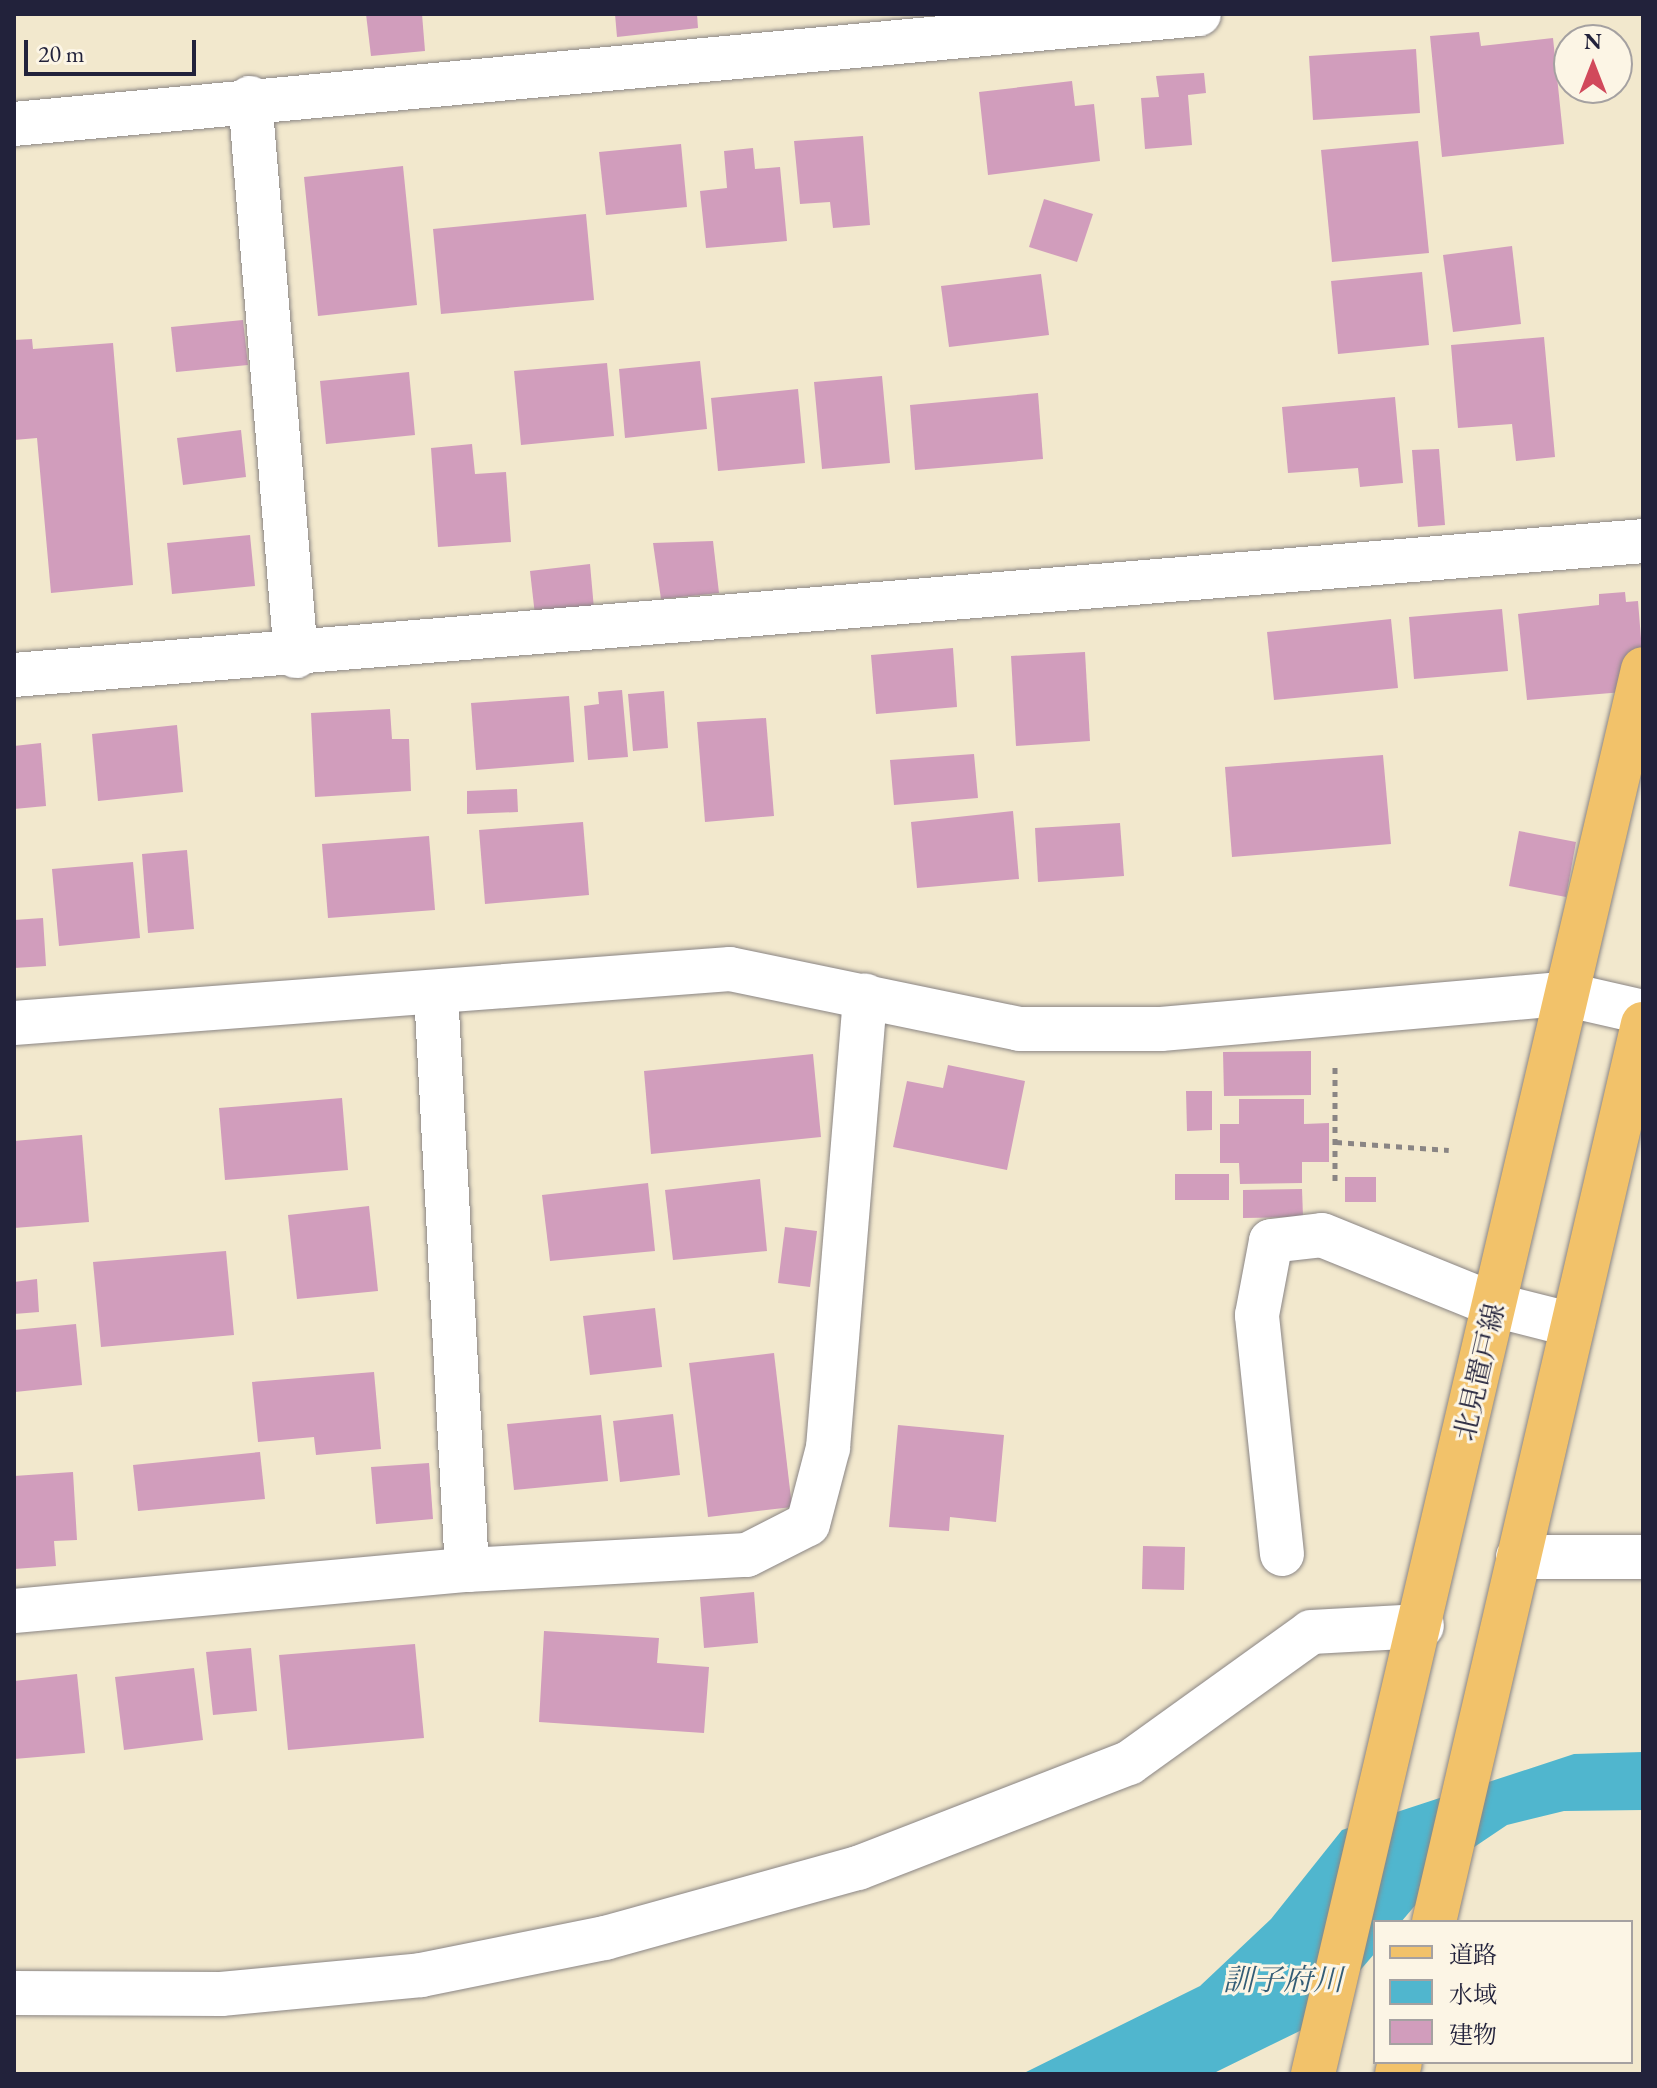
<!DOCTYPE html>
<meta charset="utf-8">
<style>
body{margin:0}
#map{position:relative;width:1657px;height:2088px;overflow:hidden;background:#f2e8cd;font-family:"EB Garamond","Noto Serif JP",serif}
div>[style]{position:absolute}
.water>*{inset:0;background:#50b6ce}
.building>*{inset:0;background:#d19dbc}
.path>*{height:5px;margin-top:-2.5px;transform-origin:0;background:repeating-linear-gradient(90deg,#8a8584 0 6px,transparent 0 12px)}
.roads{filter:drop-shadow(0 0 2px #8a8584) drop-shadow(0 0 2px #8a8584)}
.minor>*{height:44px;margin:-22px;padding:0 22px;transform-origin:22px;border-radius:22px;background:#fff}
.major>*{height:44px;margin:-22px;padding:0 22px;transform-origin:22px;border-radius:22px;background:#f2c26a}
span{translate:-50% -50%;white-space:nowrap;text-align:center;line-height:1.15;-webkit-text-stroke:6px #fcf5e5;paint-order:stroke}
.street-label{font-size:28px;color:#22223b}
.water-label{font-size:30px;color:#345d76;font-style:italic}
.frame{position:absolute;inset:0;border:16px solid #22223b;pointer-events:none}
.legend{position:absolute;left:1373px;top:1920px;width:260px;height:144px;box-sizing:border-box;background:#fcf5e5;border:2px solid #a5a1a1;margin:0;padding:10px 14px;list-style:none;font-size:24px;color:#22223b}
.legend li{display:flex;align-items:center;gap:16px;height:40px}
.legend b{width:40px;border:2px solid #a5a1a1}
.north{position:absolute;left:1553px;top:24px;width:80px;height:80px;box-sizing:border-box;background:#fcf5e5;border:2px solid #a5a1a1;border-radius:50%;rotate:0deg;font-size:22px;font-weight:700;line-height:32px;text-align:center;color:#22223b}
.north::after{content:'';display:block;margin:auto;width:28px;height:36px;background:#d1495b;clip-path:polygon(50% 0,100% 100%,50% 72%,0 100%)}
.scale{position:absolute;left:24px;top:40px;width:172px;height:36px;box-sizing:border-box;border:4px solid #22223b;border-top:0;padding-left:10px;font-size:24px;line-height:28px;white-space:nowrap;color:#22223b;-webkit-text-stroke:6px #fcf5e5;paint-order:stroke}
</style>
<div id="map">
<div class="water">
<div style="clip-path:polygon(1643px 1752px,1643px 1810px,1564px 1811px,1507px 1825px,1452px 1862px,1401px 1922px,1375px 1922px,1375px 1953px,1314px 2024px,1212px 2074px,1022px 2074px,1200px 1986px,1271px 1919px,1342px 1830px,1574px 1754px)"></div>
</div>
<div class="building">
<div style="clip-path:polygon(366px 14px,422px 14px,425px 51px,371px 56px)"></div>
<div style="clip-path:polygon(615px 14px,697px 14px,698px 28px,617px 37px)"></div>
<div style="clip-path:polygon(1479px 32px,1481px 46px,1553px 38px,1564px 144px,1442px 157px,1430px 36px)"></div>
<div style="clip-path:polygon(1416px 49px,1420px 113px,1313px 120px,1309px 56px)"></div>
<div style="clip-path:polygon(1204px 73px,1206px 93px,1188px 95px,1192px 145px,1145px 149px,1141px 98px,1159px 97px,1156px 76px)"></div>
<div style="clip-path:polygon(1072px 81px,1075px 106px,1094px 104px,1100px 161px,988px 175px,979px 92px)"></div>
<div style="clip-path:polygon(863px 136px,870px 225px,833px 228px,830px 202px,800px 204px,794px 141px)"></div>
<div style="clip-path:polygon(1418px 141px,1429px 253px,1332px 262px,1321px 150px)"></div>
<div style="clip-path:polygon(681px 144px,687px 207px,606px 215px,599px 152px)"></div>
<div style="clip-path:polygon(753px 148px,755px 169px,780px 167px,787px 241px,706px 248px,700px 191px,727px 188px,724px 151px)"></div>
<div style="clip-path:polygon(403px 166px,417px 305px,318px 316px,304px 177px)"></div>
<div style="clip-path:polygon(1044px 199px,1093px 214px,1077px 262px,1029px 247px)"></div>
<div style="clip-path:polygon(586px 214px,594px 300px,441px 314px,433px 229px)"></div>
<div style="clip-path:polygon(1512px 246px,1521px 324px,1453px 332px,1443px 255px)"></div>
<div style="clip-path:polygon(1422px 272px,1429px 345px,1338px 354px,1331px 281px)"></div>
<div style="clip-path:polygon(1041px 274px,1049px 335px,949px 347px,941px 286px)"></div>
<div style="clip-path:polygon(243px 320px,248px 365px,176px 372px,171px 327px)"></div>
<div style="clip-path:polygon(1544px 337px,1555px 457px,1516px 461px,1512px 424px,1458px 428px,1451px 345px)"></div>
<div style="clip-path:polygon(32px 339px,33px 349px,113px 343px,133px 585px,51px 593px,37px 438px,14px 440px,14px 340px)"></div>
<div style="clip-path:polygon(700px 361px,707px 429px,625px 438px,619px 369px)"></div>
<div style="clip-path:polygon(607px 363px,614px 436px,521px 445px,514px 371px)"></div>
<div style="clip-path:polygon(409px 372px,415px 435px,326px 444px,320px 381px)"></div>
<div style="clip-path:polygon(882px 376px,890px 463px,822px 469px,814px 382px)"></div>
<div style="clip-path:polygon(798px 389px,805px 463px,718px 471px,711px 398px)"></div>
<div style="clip-path:polygon(1038px 393px,1043px 459px,915px 470px,910px 405px)"></div>
<div style="clip-path:polygon(1395px 397px,1403px 483px,1360px 487px,1358px 468px,1288px 473px,1282px 407px)"></div>
<div style="clip-path:polygon(241px 430px,246px 477px,183px 485px,177px 438px)"></div>
<div style="clip-path:polygon(472px 444px,475px 474px,506px 472px,511px 542px,438px 547px,431px 448px)"></div>
<div style="clip-path:polygon(1439px 449px,1445px 525px,1418px 527px,1412px 450px)"></div>
<div style="clip-path:polygon(250px 535px,255px 586px,172px 594px,167px 543px)"></div>
<div style="clip-path:polygon(713px 541px,719px 593px,661px 599px,653px 543px)"></div>
<div style="clip-path:polygon(590px 564px,594px 609px,535px 615px,530px 571px)"></div>
<div style="clip-path:polygon(1625px 592px,1626px 602px,1638px 601px,1642px 651px,1623px 692px,1527px 700px,1518px 614px,1599px 605px,1599px 594px)"></div>
<div style="clip-path:polygon(1502px 609px,1508px 671px,1414px 679px,1409px 617px)"></div>
<div style="clip-path:polygon(1391px 619px,1398px 688px,1274px 700px,1267px 632px)"></div>
<div style="clip-path:polygon(953px 648px,957px 707px,876px 714px,871px 655px)"></div>
<div style="clip-path:polygon(1085px 652px,1090px 741px,1016px 746px,1011px 656px)"></div>
<div style="clip-path:polygon(622px 690px,628px 757px,588px 760px,584px 706px,599px 704px,598px 692px)"></div>
<div style="clip-path:polygon(664px 691px,668px 748px,633px 751px,628px 694px)"></div>
<div style="clip-path:polygon(569px 696px,574px 762px,476px 770px,471px 703px)"></div>
<div style="clip-path:polygon(390px 709px,392px 739px,409px 739px,411px 791px,315px 797px,311px 713px)"></div>
<div style="clip-path:polygon(766px 718px,774px 816px,705px 822px,697px 722px)"></div>
<div style="clip-path:polygon(177px 725px,183px 792px,98px 801px,92px 734px)"></div>
<div style="clip-path:polygon(41px 743px,46px 806px,14px 809px,14px 746px)"></div>
<div style="clip-path:polygon(974px 754px,978px 798px,894px 805px,890px 760px)"></div>
<div style="clip-path:polygon(1383px 755px,1391px 844px,1232px 857px,1225px 767px)"></div>
<div style="clip-path:polygon(517px 789px,518px 812px,467px 814px,467px 791px)"></div>
<div style="clip-path:polygon(1013px 811px,1019px 879px,917px 888px,911px 822px)"></div>
<div style="clip-path:polygon(583px 822px,589px 895px,485px 904px,479px 830px)"></div>
<div style="clip-path:polygon(1120px 823px,1124px 876px,1038px 882px,1035px 828px)"></div>
<div style="clip-path:polygon(1519px 831px,1576px 842px,1566px 897px,1509px 886px)"></div>
<div style="clip-path:polygon(429px 836px,435px 910px,328px 918px,322px 844px)"></div>
<div style="clip-path:polygon(187px 850px,194px 929px,148px 933px,142px 854px)"></div>
<div style="clip-path:polygon(133px 862px,140px 938px,59px 946px,52px 869px)"></div>
<div style="clip-path:polygon(43px 918px,46px 966px,14px 968px,14px 920px)"></div>
<div style="clip-path:polygon(1311px 1051px,1311px 1095px,1224px 1096px,1223px 1052px)"></div>
<div style="clip-path:polygon(813px 1054px,821px 1137px,651px 1154px,644px 1071px)"></div>
<div style="clip-path:polygon(948px 1065px,1025px 1081px,1007px 1170px,893px 1147px,907px 1081px,943px 1088px)"></div>
<div style="clip-path:polygon(1186px 1091px,1212px 1091px,1212px 1130px,1187px 1131px)"></div>
<div style="clip-path:polygon(342px 1098px,348px 1170px,225px 1180px,219px 1108px)"></div>
<div style="clip-path:polygon(1239px 1099px,1304px 1099px,1304px 1124px,1329px 1123px,1329px 1162px,1302px 1162px,1302px 1183px,1240px 1184px,1239px 1163px,1220px 1163px,1220px 1124px,1239px 1124px)"></div>
<div style="clip-path:polygon(82px 1135px,89px 1222px,14px 1228px,14px 1141px)"></div>
<div style="clip-path:polygon(1175px 1174px,1229px 1174px,1229px 1200px,1175px 1200px)"></div>
<div style="clip-path:polygon(1345px 1177px,1376px 1177px,1376px 1202px,1345px 1202px)"></div>
<div style="clip-path:polygon(760px 1179px,767px 1251px,673px 1260px,665px 1190px)"></div>
<div style="clip-path:polygon(648px 1183px,655px 1251px,550px 1261px,542px 1195px)"></div>
<div style="clip-path:polygon(1302px 1189px,1303px 1217px,1243px 1218px,1243px 1190px)"></div>
<div style="clip-path:polygon(369px 1206px,378px 1291px,297px 1299px,288px 1215px)"></div>
<div style="clip-path:polygon(785px 1227px,817px 1231px,810px 1287px,778px 1283px)"></div>
<div style="clip-path:polygon(226px 1251px,234px 1335px,101px 1347px,93px 1262px)"></div>
<div style="clip-path:polygon(37px 1279px,39px 1312px,14px 1314px,14px 1282px)"></div>
<div style="clip-path:polygon(655px 1308px,662px 1367px,590px 1375px,583px 1316px)"></div>
<div style="clip-path:polygon(76px 1324px,82px 1385px,15px 1392px,14px 1330px)"></div>
<div style="clip-path:polygon(774px 1353px,792px 1507px,708px 1517px,689px 1363px)"></div>
<div style="clip-path:polygon(374px 1372px,381px 1449px,316px 1455px,314px 1437px,258px 1442px,252px 1382px)"></div>
<div style="clip-path:polygon(673px 1414px,680px 1475px,620px 1482px,613px 1421px)"></div>
<div style="clip-path:polygon(601px 1415px,608px 1481px,514px 1490px,507px 1424px)"></div>
<div style="clip-path:polygon(898px 1425px,1004px 1435px,996px 1522px,950px 1517px,949px 1531px,889px 1527px)"></div>
<div style="clip-path:polygon(260px 1452px,265px 1499px,138px 1511px,133px 1465px)"></div>
<div style="clip-path:polygon(429px 1463px,433px 1519px,376px 1524px,371px 1467px)"></div>
<div style="clip-path:polygon(73px 1472px,77px 1540px,54px 1541px,56px 1566px,14px 1569px,14px 1476px)"></div>
<div style="clip-path:polygon(1143px 1546px,1185px 1547px,1184px 1590px,1142px 1589px)"></div>
<div style="clip-path:polygon(754px 1592px,758px 1643px,704px 1648px,700px 1597px)"></div>
<div style="clip-path:polygon(544px 1631px,659px 1638px,657px 1663px,709px 1667px,704px 1733px,539px 1722px)"></div>
<div style="clip-path:polygon(415px 1644px,424px 1738px,288px 1750px,279px 1655px)"></div>
<div style="clip-path:polygon(251px 1648px,257px 1711px,213px 1715px,206px 1652px)"></div>
<div style="clip-path:polygon(194px 1668px,203px 1740px,124px 1750px,115px 1677px)"></div>
<div style="clip-path:polygon(77px 1674px,85px 1753px,14px 1759px,14px 1681px)"></div>
</div>
<div class="path">
<div style="left:1335px;top:1067px;width:118px;rotate:90deg"></div>
<div style="left:1336px;top:1142px;width:113px;rotate:4deg"></div>
</div>
<div class="roads">
<div class="minor">
<div style="left:250px;top:98px;width:560px;rotate:85.29deg"></div>
<div style="left:14px;top:124px;width:1190px;rotate:-5.3deg"></div>
<div style="left:14px;top:675px;width:1635px;rotate:-4.7deg"></div>
<div style="left:436px;top:992px;width:579px;rotate:86.93deg"></div>
<div style="left:14px;top:1023px;width:718px;rotate:-4.31deg"></div>
<div style="left:730px;top:969px;width:296px;rotate:11.7deg"></div>
<div style="left:1020px;top:1029px;width:141px"></div>
<div style="left:1161px;top:1029px;width:405px;rotate:-5deg"></div>
<div style="left:1564px;top:994px;width:81px;rotate:12.8deg"></div>
<div style="left:1282px;top:1554px;width:240px;rotate:-96deg"></div>
<div style="left:1257px;top:1315px;width:75px;rotate:-79.3deg"></div>
<div style="left:1271px;top:1241px;width:51px;rotate:-6.7deg"></div>
<div style="left:1322px;top:1235px;width:186px;rotate:22.1deg"></div>
<div style="left:1494px;top:1305px;width:81px;rotate:14.2deg"></div>
<div style="left:1518px;top:1557px;width:125px"></div>
<div style="left:14px;top:1611px;width:455px;rotate:-5.2deg"></div>
<div style="left:467px;top:1570px;width:280px;rotate:-3.1deg"></div>
<div style="left:747px;top:1555px;width:68px;rotate:-26.9deg"></div>
<div style="left:808px;top:1524px;width:79px;rotate:-75.3deg"></div>
<div style="left:828px;top:1448px;width:454px;rotate:-85.3deg"></div>
<div style="left:14px;top:1993px;width:207px;rotate:0.3deg"></div>
<div style="left:221px;top:1994px;width:201px;rotate:-5.4deg"></div>
<div style="left:421px;top:1975px;width:188px;rotate:-11.4deg"></div>
<div style="left:605px;top:1938px;width:263px;rotate:-15.5deg"></div>
<div style="left:858px;top:1868px;width:291px;rotate:-21.2deg"></div>
<div style="left:1129px;top:1763px;width:224px;rotate:-35.7deg"></div>
<div style="left:1311px;top:1632px;width:111px;rotate:-3.1deg"></div>
</div>
<div class="major">
<div style="left:1434px;top:1922px;width:922px;rotate:-76.9deg"></div>
<div style="left:1313px;top:2074px;width:1443px;rotate:-76.78deg"></div>
<div style="left:1397px;top:2074px;width:12px;rotate:-76deg"></div>
</div>
</div>
<div class="street-label">
<span style="left:1479px;top:1372px;rotate:-77deg">北見置戸線</span>
</div>
<div class="water-label">
<span style="left:1283px;top:1980px">訓子府川</span>
</div>
<div class="frame"></div>
<ul class="legend">
<li><b style="height:10px;background:#f2c26a"></b>道路</li>
<li><b style="height:22px;background:#50b6ce"></b>水域</li>
<li><b style="height:22px;background:#d19dbc"></b>建物</li>
</ul>
<div class="north">N</div>
<div class="scale">20 m</div>
</div>
